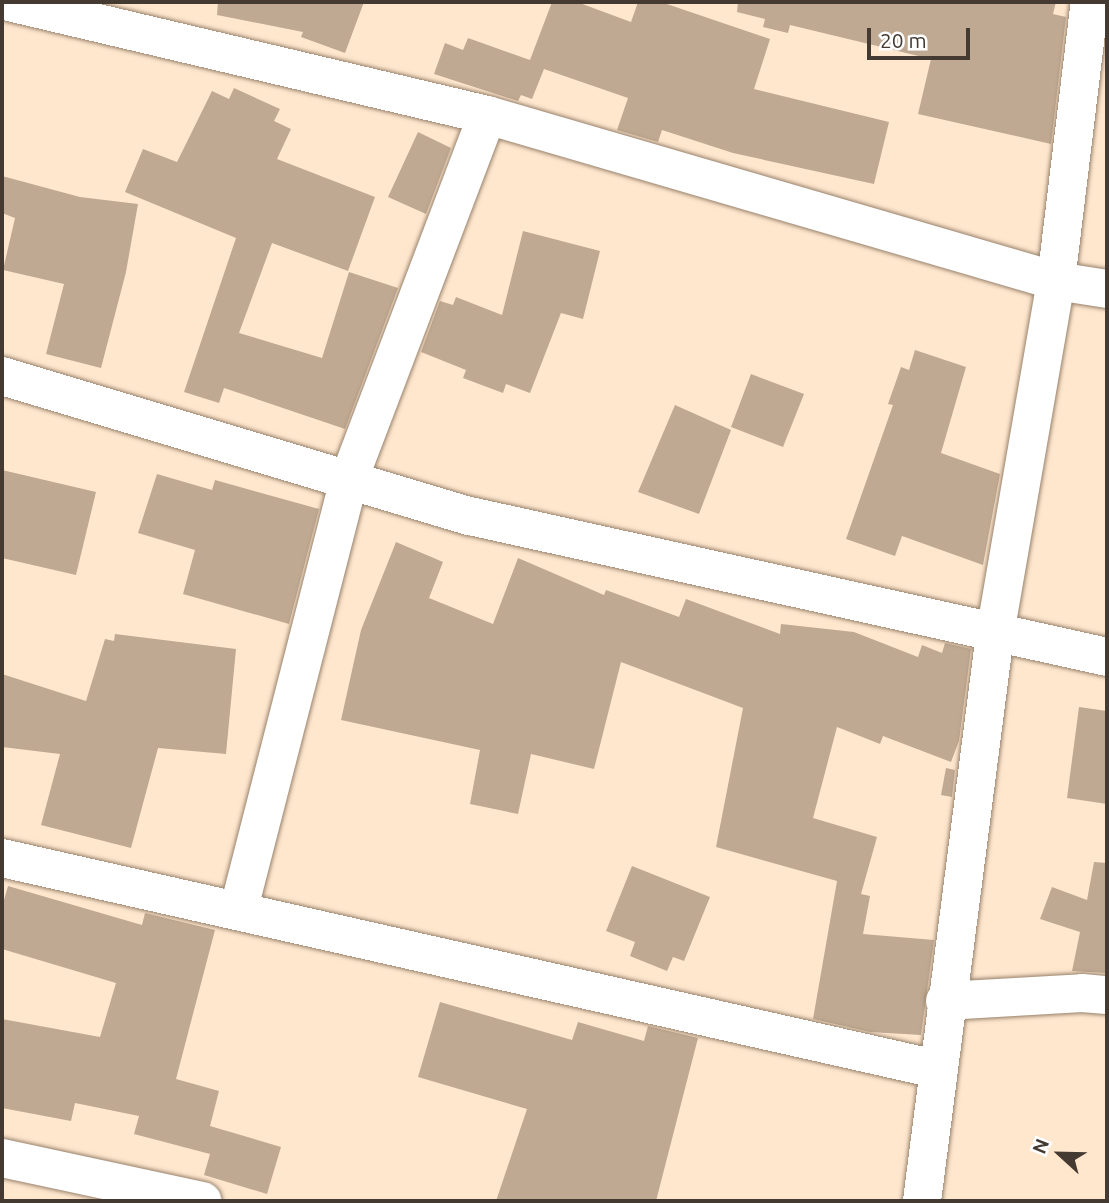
<!DOCTYPE html>
<style>
body{margin:0}
#map{position:relative;width:1109px;height:1203px;overflow:hidden;background:#ffe7ce;font-family:Ubuntu,sans-serif}
div>[style]{position:absolute}
.building>*{inset:0;background:#c0a992}
.roads{filter:drop-shadow(0 0 2px #98826c) drop-shadow(0 0 2px #98826c)}
.minor>*{height:38px;margin:-19px;padding:0 19px;transform-origin:19px;border-radius:19px;background:#fff}
span{translate:-50% -50%;white-space:nowrap;text-align:center;line-height:1.15;-webkit-text-stroke:5px #fff;paint-order:stroke}
.frame{position:absolute;inset:0;border:4px solid #443a31;pointer-events:none}
.north{position:absolute;left:1025px;top:1119px;width:70px;height:70px;-webkit-text-stroke:5px #fff;paint-order:stroke;rotate:292deg;font-size:19px;font-weight:700;line-height:28px;text-align:center;color:#443a31}
.north::after{content:'';display:block;margin:auto;width:24px;height:32px;background:#443a31;clip-path:polygon(50% 0,100% 100%,50% 72%,0 100%)}
.scale{position:absolute;left:867px;top:28px;width:103px;height:32px;box-sizing:border-box;border:4px solid #443a31;border-top:0;padding-left:9px;font-size:21px;line-height:24px;white-space:nowrap;color:#443a31;-webkit-text-stroke:5px #fff;paint-order:stroke}
</style>
<div id="map">
<div class="building">
<div style="clip-path:polygon(218px 2px,364px 2px,345px 53px,301px 37px,303px 32px,217px 15px)"></div>
<div style="clip-path:polygon(552px 2px,577px 2px,631px 22px,638px 2px,661px 2px,770px 39px,754px 89px,889px 122px,874px 184px,733px 153px,662px 130px,658px 142px,617px 130px,628px 98px,544px 69px,532px 99px,521px 95px,518px 101px,434px 74px,445px 43px,463px 50px,468px 38px,530px 60px)"></div>
<div style="clip-path:polygon(738px 2px,1056px 2px,1053px 14px,1066px 17px,1051px 144px,918px 114px,931px 59px,790px 25px,788px 33px,763px 27px,765px 19px,737px 12px)"></div>
<div style="clip-path:polygon(234px 88px,280px 109px,274px 121px,291px 129px,277px 159px,375px 197px,348px 271px,272px 243px,239px 333px,322px 358px,349px 272px,398px 288px,345px 429px,224px 388px,219px 403px,184px 392px,236px 238px,125px 192px,143px 149px,177px 162px,212px 91px,229px 99px)"></div>
<div style="clip-path:polygon(418px 132px,451px 148px,426px 214px,388px 197px)"></div>
<div style="clip-path:polygon(2px 176px,80px 197px,138px 204px,126px 272px,101px 368px,46px 354px,64px 284px,3px 270px,15px 218px,2px 213px)"></div>
<div style="clip-path:polygon(523px 231px,600px 251px,583px 319px,561px 313px,530px 393px,506px 384px,503px 393px,463px 378px,466px 370px,421px 352px,440px 301px,453px 305px,456px 297px,502px 315px)"></div>
<div style="clip-path:polygon(915px 350px,966px 367px,941px 453px,1000px 474px,983px 565px,902px 536px,895px 556px,846px 539px,893px 405px,888px 404px,901px 367px,909px 370px)"></div>
<div style="clip-path:polygon(751px 374px,804px 394px,783px 447px,731px 427px)"></div>
<div style="clip-path:polygon(675px 405px,731px 430px,699px 514px,638px 492px)"></div>
<div style="clip-path:polygon(2px 470px,96px 492px,76px 575px,2px 558px)"></div>
<div style="clip-path:polygon(157px 474px,212px 490px,215px 480px,319px 509px,289px 624px,183px 594px,195px 550px,138px 533px)"></div>
<div style="clip-path:polygon(396px 542px,443px 562px,429px 598px,493px 624px,518px 558px,604px 595px,606px 590px,679px 617px,686px 599px,780px 634px,781px 624px,854px 632px,918px 657px,922px 645px,942px 653px,945px 643px,971px 649px,959px 741px,951px 762px,883px 736px,880px 744px,837px 727px,813px 818px,877px 837px,861px 894px,870px 896px,863px 934px,934px 940px,921px 1035px,870px 1032px,813px 1019px,837px 881px,716px 847px,743px 708px,621px 662px,594px 769px,531px 754px,518px 814px,470px 804px,480px 750px,341px 720px,361px 630px)"></div>
<div style="clip-path:polygon(115px 634px,236px 649px,226px 754px,158px 748px,131px 848px,41px 825px,60px 754px,2px 747px,2px 674px,86px 701px,105px 639px,114px 641px)"></div>
<div style="clip-path:polygon(1079px 707px,1107px 711px,1107px 804px,1067px 798px)"></div>
<div style="clip-path:polygon(946px 768px,955px 770px,952px 797px,941px 795px)"></div>
<div style="clip-path:polygon(1094px 862px,1107px 863px,1107px 973px,1072px 971px,1080px 932px,1040px 919px,1052px 887px,1087px 900px)"></div>
<div style="clip-path:polygon(632px 866px,710px 897px,684px 961px,673px 957px,667px 971px,630px 956px,635px 942px,606px 931px)"></div>
<div style="clip-path:polygon(8px 886px,142px 925px,145px 913px,215px 930px,176px 1079px,219px 1091px,210px 1126px,281px 1147px,267px 1194px,204px 1175px,210px 1154px,134px 1134px,139px 1116px,75px 1103px,71px 1121px,2px 1108px,2px 1019px,100px 1037px,116px 983px,2px 949px,2px 907px)"></div>
<div style="clip-path:polygon(440px 1002px,572px 1040px,578px 1022px,644px 1041px,648px 1026px,698px 1038px,656px 1201px,496px 1201px,527px 1109px,418px 1077px)"></div>
</div>
<div class="roads">
<div class="minor">
<div style="left:9px;top:2px;width:491px;rotate:13.3deg"></div>
<div style="left:487px;top:115px;width:593px;rotate:16.26deg"></div>
<div style="left:1056px;top:281px;width:52px;rotate:8.9deg"></div>
<div style="left:2px;top:376px;width:488px;rotate:16.7deg"></div>
<div style="left:470px;top:516px;width:652px;rotate:12.48deg"></div>
<div style="left:2px;top:858px;width:958px;rotate:12.73deg"></div>
<div style="left:239px;top:908px;width:443px;rotate:-75.6deg"></div>
<div style="left:349px;top:479px;width:389px;rotate:-69.2deg"></div>
<div style="left:945px;top:1001px;width:137px;rotate:-3.3deg"></div>
<div style="left:1082px;top:993px;width:25px;rotate:5deg"></div>
<div style="left:2px;top:1158px;width:205px;rotate:12.1deg"></div>
<div style="left:922px;top:1201px;width:572px;rotate:-82.66deg"></div>
<div style="left:995px;top:634px;width:358px;rotate:-80.2deg"></div>
<div style="left:1056px;top:281px;width:281px;rotate:-83.1deg"></div>
</div>
</div>
<div class="frame"></div>
<div class="north">N</div>
<div class="scale">20 m</div>
</div>
